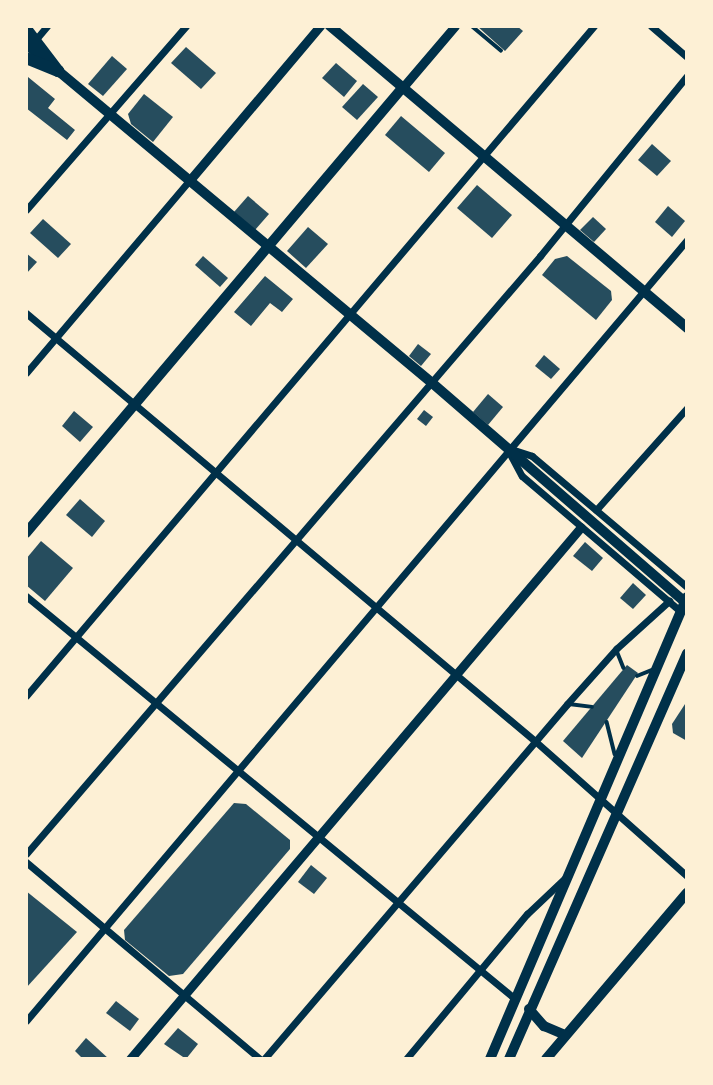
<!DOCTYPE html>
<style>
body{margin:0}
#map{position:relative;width:713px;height:1085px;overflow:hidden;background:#fdf0d5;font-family:"Space Grotesk",sans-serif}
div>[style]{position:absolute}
.building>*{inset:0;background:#264d5e}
.service>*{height:3.5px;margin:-1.75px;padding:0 1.75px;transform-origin:1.75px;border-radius:1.75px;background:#003049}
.minor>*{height:7px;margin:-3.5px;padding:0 3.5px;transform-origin:3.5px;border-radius:3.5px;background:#003049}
.tertiary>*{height:9px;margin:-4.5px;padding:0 4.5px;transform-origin:4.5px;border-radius:4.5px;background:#003049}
.secondary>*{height:10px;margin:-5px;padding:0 5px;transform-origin:5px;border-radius:5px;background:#003049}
.primary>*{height:10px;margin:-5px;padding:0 5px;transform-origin:5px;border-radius:5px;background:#003049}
.trunk>*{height:12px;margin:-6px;padding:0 6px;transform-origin:6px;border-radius:6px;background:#003049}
span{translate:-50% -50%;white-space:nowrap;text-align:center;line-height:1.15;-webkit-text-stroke:5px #fdf0d5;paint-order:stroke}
.frame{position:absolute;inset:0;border:28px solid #fdf0d5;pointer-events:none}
</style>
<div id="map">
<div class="building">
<div style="clip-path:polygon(477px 26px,517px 26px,523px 31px,505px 51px)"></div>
<div style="clip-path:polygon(186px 47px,216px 73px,201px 89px,171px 63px)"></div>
<div style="clip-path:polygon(112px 56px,127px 69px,103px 96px,88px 84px)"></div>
<div style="clip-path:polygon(336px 63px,357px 81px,344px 97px,322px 78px)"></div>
<div style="clip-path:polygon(28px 77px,55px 99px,48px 108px,75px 130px,67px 140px,26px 108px)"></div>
<div style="clip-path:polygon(363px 84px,378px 97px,357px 120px,342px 107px)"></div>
<div style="clip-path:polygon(144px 94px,173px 117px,153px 142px,131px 124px,128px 114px)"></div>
<div style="clip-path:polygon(401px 116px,445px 153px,429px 172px,385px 135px)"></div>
<div style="clip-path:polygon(652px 144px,671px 161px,657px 176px,638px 160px)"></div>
<div style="clip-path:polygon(477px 185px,512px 215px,492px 238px,457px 208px)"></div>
<div style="clip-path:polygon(248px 196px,269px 214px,255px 230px,234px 212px)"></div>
<div style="clip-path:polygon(668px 206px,685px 221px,672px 237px,655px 222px)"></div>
<div style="clip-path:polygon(593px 217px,606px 229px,594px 242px,580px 230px)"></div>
<div style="clip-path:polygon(43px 219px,71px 244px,58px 258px,30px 233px)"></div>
<div style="clip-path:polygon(308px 227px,328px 244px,306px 268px,287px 251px)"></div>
<div style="clip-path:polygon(26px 253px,37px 262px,26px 274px)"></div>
<div style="clip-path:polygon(203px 256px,228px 278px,220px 287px,195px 265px)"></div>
<div style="clip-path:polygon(567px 256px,611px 291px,612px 300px,596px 320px,542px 275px,555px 259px)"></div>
<div style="clip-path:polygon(265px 276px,293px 299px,282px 312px,270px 303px,251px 326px,234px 312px)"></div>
<div style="clip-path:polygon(418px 344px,431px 354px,421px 366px,409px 356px)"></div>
<div style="clip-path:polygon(544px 355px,560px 369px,551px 379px,535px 366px)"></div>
<div style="clip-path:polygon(488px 394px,503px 407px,488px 425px,473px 412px)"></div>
<div style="clip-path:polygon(424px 410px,433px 417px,426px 426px,417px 419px)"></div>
<div style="clip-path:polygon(74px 411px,93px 427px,80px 442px,62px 426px)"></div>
<div style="clip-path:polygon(80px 499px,105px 521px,92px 537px,66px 515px)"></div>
<div style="clip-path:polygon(41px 541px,73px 568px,45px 601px,26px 585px,26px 559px)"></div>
<div style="clip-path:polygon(585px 542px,603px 558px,592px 571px,573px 556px)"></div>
<div style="clip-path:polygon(633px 583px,646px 595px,633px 609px,620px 598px)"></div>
<div style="clip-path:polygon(627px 665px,638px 673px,582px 758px,563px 741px)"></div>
<div style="clip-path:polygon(687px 701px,687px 741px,673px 733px,672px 724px)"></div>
<div style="clip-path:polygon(234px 803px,246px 804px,290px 840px,290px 849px,183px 974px,169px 976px,125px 940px,124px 930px)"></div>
<div style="clip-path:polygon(311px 865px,327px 878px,314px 894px,298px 882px)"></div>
<div style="clip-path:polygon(26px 891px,77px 932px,26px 988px)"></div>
<div style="clip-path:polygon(116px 1001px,139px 1019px,130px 1031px,106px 1013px)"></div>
<div style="clip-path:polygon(178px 1028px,198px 1044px,186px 1059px,164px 1044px)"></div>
<div style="clip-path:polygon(86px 1038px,109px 1059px,83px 1059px,75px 1051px)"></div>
</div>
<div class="service">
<div style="left:472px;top:26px;width:38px;rotate:40deg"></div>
<div style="left:617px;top:651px;width:18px;rotate:68deg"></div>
<div style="left:637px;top:676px;width:16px;rotate:-22deg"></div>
<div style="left:569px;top:704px;width:23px;rotate:7deg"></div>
<div style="left:607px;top:722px;width:33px;rotate:76deg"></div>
</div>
<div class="minor">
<div style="left:651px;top:26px;width:48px;rotate:40.7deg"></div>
<div style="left:37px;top:38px;width:16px;rotate:-50deg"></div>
<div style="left:26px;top:210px;width:244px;rotate:-49deg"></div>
<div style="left:26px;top:313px;width:665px;rotate:40.06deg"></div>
<div style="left:535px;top:741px;width:203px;rotate:41.6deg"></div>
<div style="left:26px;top:373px;width:252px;rotate:-49.7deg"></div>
<div style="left:511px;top:449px;width:22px;rotate:18deg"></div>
<div style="left:532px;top:456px;width:203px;rotate:40.2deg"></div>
<div style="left:509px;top:452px;width:27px;rotate:62deg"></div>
<div style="left:522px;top:476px;width:209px;rotate:40.5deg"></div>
<div style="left:596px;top:510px;width:137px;rotate:-48.3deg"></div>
<div style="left:26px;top:596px;width:632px;rotate:39.48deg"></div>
<div style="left:26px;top:696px;width:878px;rotate:-49.71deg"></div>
<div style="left:26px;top:854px;width:789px;rotate:-49.32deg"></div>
<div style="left:540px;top:256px;width:232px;rotate:-50.8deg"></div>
<div style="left:26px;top:862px;width:306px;rotate:40.1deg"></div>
<div style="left:26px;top:1021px;width:1023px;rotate:-49.76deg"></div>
<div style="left:264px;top:1059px;width:467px;rotate:-49.5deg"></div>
<div style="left:567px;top:704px;width:74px;rotate:-48.3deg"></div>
<div style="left:616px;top:649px;width:72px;rotate:-42.2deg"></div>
<div style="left:406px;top:1059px;width:189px;rotate:-50.2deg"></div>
<div style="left:527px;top:914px;width:52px;rotate:-43.5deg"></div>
</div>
<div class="tertiary">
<div style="left:403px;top:87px;width:80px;rotate:-49.6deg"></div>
<div style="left:189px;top:181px;width:203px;rotate:-49.8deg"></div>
<div style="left:130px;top:1059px;width:697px;rotate:-49.71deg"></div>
</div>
<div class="secondary">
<div style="left:330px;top:26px;width:468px;rotate:40.2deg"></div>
<div style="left:26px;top:44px;width:528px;rotate:39.85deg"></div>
<div style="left:431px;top:382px;width:339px;rotate:40.9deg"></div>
<div style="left:26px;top:533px;width:584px;rotate:-49.79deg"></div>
<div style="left:546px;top:1059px;width:218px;rotate:-49.7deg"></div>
</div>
<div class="primary">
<div style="left:529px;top:1009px;width:23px;rotate:49deg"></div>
<div style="left:544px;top:1026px;width:23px;rotate:23deg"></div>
<div style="left:490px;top:1059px;width:502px;rotate:-66.91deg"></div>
<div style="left:509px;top:1059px;width:443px;rotate:-66.3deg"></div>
</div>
<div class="trunk">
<div style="left:26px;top:29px;width:53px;rotate:52.7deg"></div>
<div style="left:26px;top:58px;width:35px;rotate:22deg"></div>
</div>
<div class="frame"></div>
</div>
